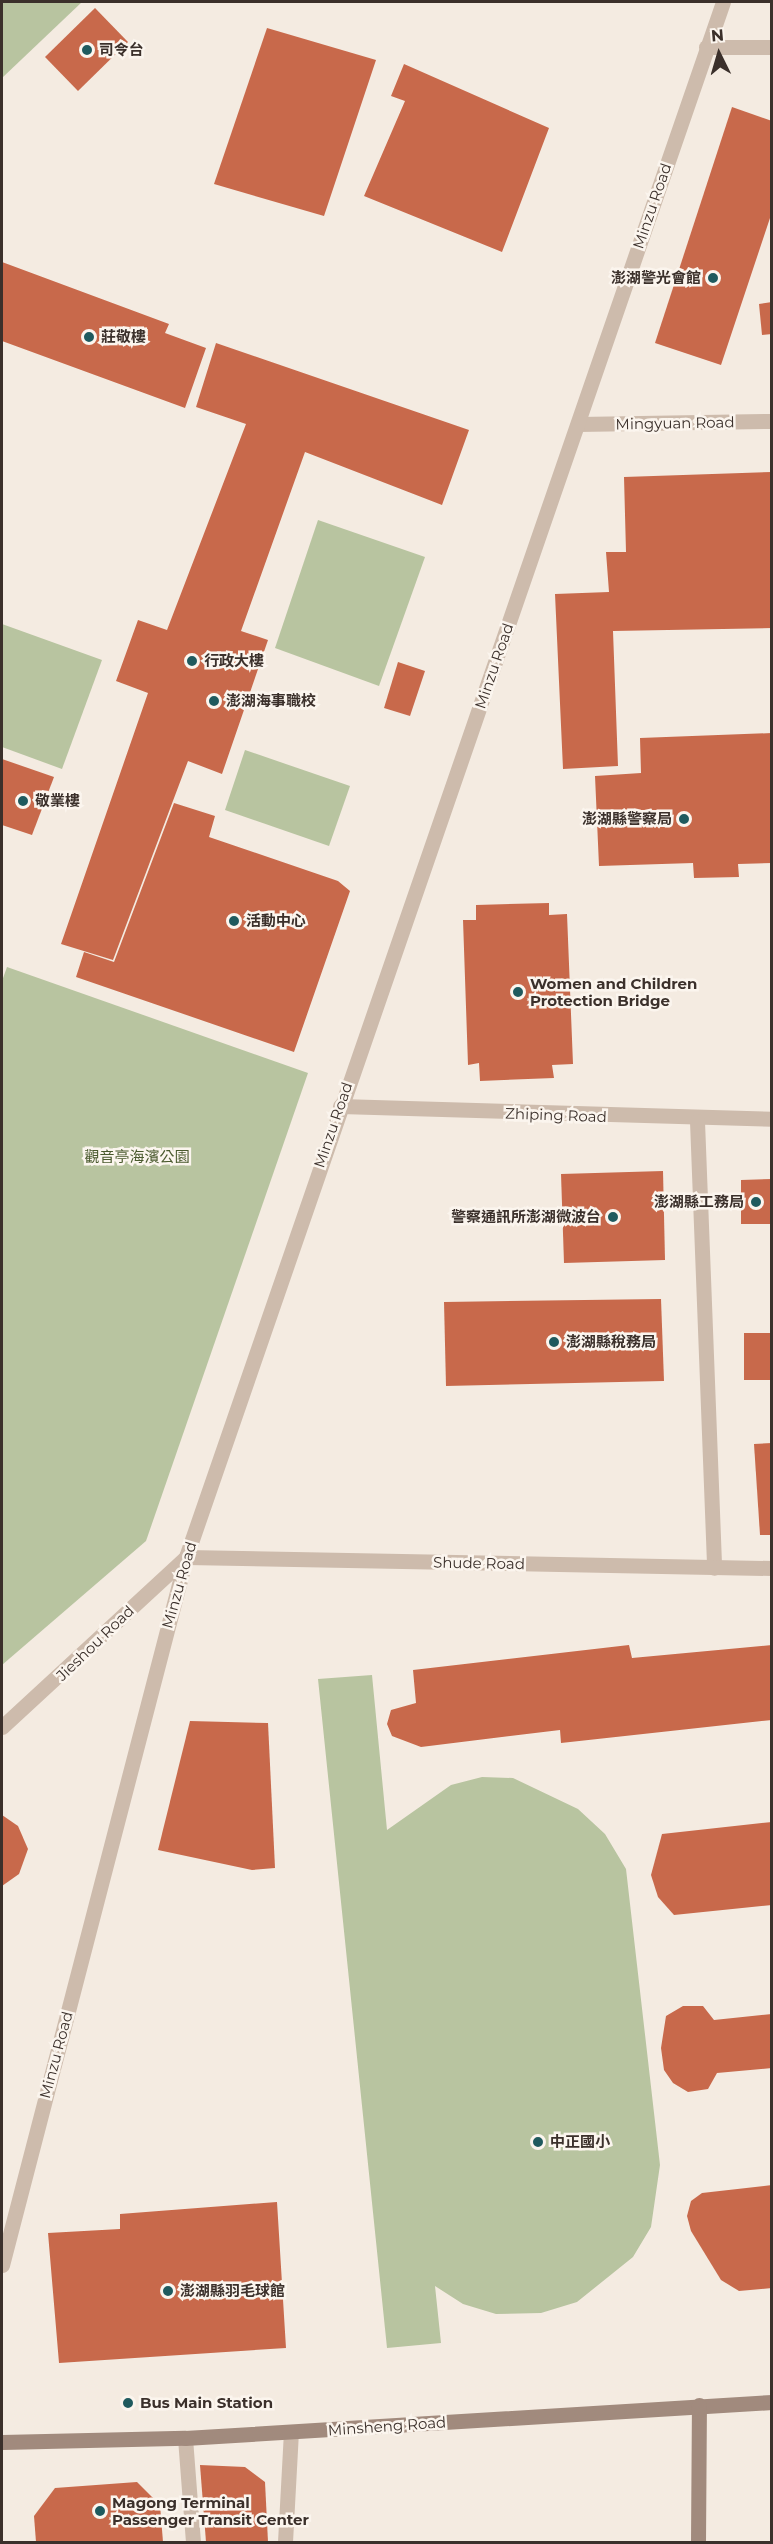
<!DOCTYPE html>
<meta charset="utf-8">
<style>
body{margin:0}
#map{position:relative;width:773px;height:2544px;overflow:hidden;background:#f4ebe1;font-family:Montserrat,"Noto Sans TC",sans-serif}
div>[style]{position:absolute}
.green>*{inset:0;background:#b8c4a0}
.building>*{inset:0;background:#c8694b}
.minor>*{height:15px;margin:-7.5px;padding:0 7.5px;transform-origin:7.5px;border-radius:7.5px;background:#cdbbac}
.tertiary>*{height:15px;margin:-7.5px;padding:0 7.5px;transform-origin:7.5px;border-radius:7.5px;background:#cdbbac}
.secondary>*{height:15px;margin:-7.5px;padding:0 7.5px;transform-origin:7.5px;border-radius:7.5px;background:#a18a7d}
.dots>*{width:16px;height:16px;translate:-50% -50%;box-sizing:border-box;border:3px solid #fbf5ee;border-radius:50%}
span{translate:-50% -50%;white-space:nowrap;text-align:center;line-height:1.15;-webkit-text-stroke:5px #fbf5ee;paint-order:stroke}
.poi-label{font-size:15px;color:#3b302b;font-weight:700}
.left{translate:0 -50%;text-align:left}
.right{translate:-100% -50%;text-align:right}
.street-label{font-size:15px;color:#3b302b}
.park-label{font-size:15px;color:#4a5a2e}
.frame{position:absolute;inset:0;border:3px solid #3b302b;pointer-events:none}
.north{position:absolute;left:689px;top:24px;width:60px;height:60px;-webkit-text-stroke:4px #fbf5ee;paint-order:stroke;rotate:355deg;font-size:16px;font-weight:700;line-height:24px;text-align:center;color:#3b302b}
.north::after{content:'';display:block;margin:auto;width:21px;height:27px;background:#3b302b;clip-path:polygon(50% 0,100% 100%,50% 72%,0 100%)}
</style>
<div id="map">
<div class="green">
<div style="clip-path:polygon(2px 2px,82px 2px,2px 78px)"></div>
<div style="clip-path:polygon(318px 520px,425px 557px,379px 686px,275px 648px)"></div>
<div style="clip-path:polygon(2px 624px,102px 660px,62px 769px,2px 747px)"></div>
<div style="clip-path:polygon(245px 750px,350px 786px,329px 846px,225px 810px)"></div>
<div style="clip-path:polygon(7px 967px,308px 1073px,146px 1541px,2px 1665px,2px 981px)"></div>
<div style="clip-path:polygon(372px 1675px,387px 1830px,451px 1785px,482px 1777px,513px 1778px,578px 1809px,605px 1834px,626px 1869px,660px 2165px,651px 2227px,633px 2257px,577px 2302px,541px 2313px,496px 2314px,463px 2304px,435px 2286px,441px 2343px,387px 2348px,318px 1679px)"></div>
</div>
<div class="building">
<div style="clip-path:polygon(95px 8px,128px 42px,78px 91px,45px 57px)"></div>
<div style="clip-path:polygon(267px 28px,376px 60px,324px 216px,214px 184px)"></div>
<div style="clip-path:polygon(404px 64px,549px 128px,502px 252px,364px 196px,405px 101px,391px 96px)"></div>
<div style="clip-path:polygon(732px 107px,772px 121px,772px 212px,721px 365px,655px 343px)"></div>
<div style="clip-path:polygon(2px 262px,169px 324px,165px 333px,206px 348px,185px 408px,2px 341px)"></div>
<div style="clip-path:polygon(772px 302px,772px 334px,762px 335px,759px 304px)"></div>
<div style="clip-path:polygon(216px 343px,469px 430px,442px 505px,305px 452px,241px 631px,268px 640px,222px 774px,188px 761px,113px 960px,61px 944px,148px 693px,116px 681px,138px 620px,167px 630px,246px 424px,196px 407px)"></div>
<div style="clip-path:polygon(772px 472px,772px 628px,613px 631px,618px 766px,563px 769px,555px 594px,609px 592px,606px 552px,626px 552px,624px 477px)"></div>
<div style="clip-path:polygon(398px 662px,425px 671px,410px 716px,384px 708px)"></div>
<div style="clip-path:polygon(772px 733px,772px 863px,738px 864px,739px 877px,694px 878px,693px 863px,599px 866px,595px 776px,641px 773px,640px 738px)"></div>
<div style="clip-path:polygon(2px 759px,54px 777px,32px 835px,2px 825px)"></div>
<div style="clip-path:polygon(174px 803px,215px 816px,209px 837px,338px 881px,350px 891px,294px 1052px,76px 977px,84px 952px,114px 962px)"></div>
<div style="clip-path:polygon(549px 903px,549px 915px,567px 914px,573px 1064px,552px 1065px,554px 1078px,480px 1081px,479px 1063px,468px 1065px,463px 920px,476px 920px,476px 905px)"></div>
<div style="clip-path:polygon(663px 1171px,665px 1260px,564px 1263px,561px 1174px)"></div>
<div style="clip-path:polygon(772px 1179px,772px 1224px,741px 1224px,741px 1180px)"></div>
<div style="clip-path:polygon(661px 1299px,664px 1381px,446px 1386px,444px 1302px)"></div>
<div style="clip-path:polygon(744px 1333px,772px 1333px,772px 1380px,744px 1380px)"></div>
<div style="clip-path:polygon(772px 1443px,772px 1535px,760px 1535px,754px 1444px)"></div>
<div style="clip-path:polygon(629px 1645px,632px 1658px,772px 1645px,772px 1720px,561px 1743px,560px 1730px,421px 1747px,392px 1736px,387px 1724px,391px 1710px,416px 1703px,413px 1670px)"></div>
<div style="clip-path:polygon(190px 1721px,268px 1723px,275px 1868px,252px 1870px,158px 1850px)"></div>
<div style="clip-path:polygon(2px 1815px,18px 1826px,28px 1849px,19px 1874px,2px 1886px)"></div>
<div style="clip-path:polygon(772px 1822px,772px 1905px,674px 1915px,658px 1897px,651px 1875px,662px 1834px)"></div>
<div style="clip-path:polygon(683px 2006px,703px 2006px,714px 2020px,772px 2014px,772px 2068px,717px 2073px,708px 2089px,688px 2092px,673px 2083px,664px 2070px,661px 2048px,666px 2016px)"></div>
<div style="clip-path:polygon(772px 2185px,772px 2288px,739px 2291px,721px 2280px,691px 2231px,687px 2216px,691px 2201px,702px 2193px)"></div>
<div style="clip-path:polygon(277px 2202px,286px 2348px,59px 2363px,48px 2233px,120px 2229px,120px 2214px)"></div>
<div style="clip-path:polygon(200px 2465px,245px 2467px,265px 2482px,268px 2542px,206px 2542px)"></div>
<div style="clip-path:polygon(137px 2482px,160px 2505px,163px 2542px,36px 2542px,34px 2516px,55px 2488px)"></div>
</div>
<div class="minor">
<div style="left:706px;top:47px;width:66px"></div>
<div style="left:578px;top:424px;width:194px;rotate:-0.9deg"></div>
<div style="left:340px;top:1106px;width:432px;rotate:1.7deg"></div>
<div style="left:697px;top:1121px;width:447px;rotate:87.8deg"></div>
<div style="left:2px;top:1727px;width:251px;rotate:-42.7deg"></div>
<div style="left:186px;top:1557px;width:586px;rotate:1.08deg"></div>
<div style="left:185px;top:2438px;width:104px;rotate:85.6deg"></div>
<div style="left:285px;top:2542px;width:110px;rotate:-86.9deg"></div>
</div>
<div class="tertiary">
<div style="left:2px;top:2265px;width:732px;rotate:-75.43deg"></div>
<div style="left:186px;top:1557px;width:1645px;rotate:-70.95deg"></div>
</div>
<div class="secondary">
<div style="left:2px;top:2442px;width:183px;rotate:-1.3deg"></div>
<div style="left:185px;top:2438px;width:588px;rotate:-3.51deg"></div>
<div style="left:698px;top:2542px;width:137px;rotate:-89.6deg"></div>
</div>
<div class="dots">
<div style="left:87px;top:50px;background:#1f5a5e"></div>
<div style="left:713px;top:278px;background:#1f5a5e"></div>
<div style="left:89px;top:337px;background:#1f5a5e"></div>
<div style="left:192px;top:661px;background:#1f5a5e"></div>
<div style="left:214px;top:701px;background:#1f5a5e"></div>
<div style="left:23px;top:801px;background:#1f5a5e"></div>
<div style="left:684px;top:819px;background:#1f5a5e"></div>
<div style="left:234px;top:921px;background:#1f5a5e"></div>
<div style="left:518px;top:992px;background:#1f5a5e"></div>
<div style="left:756px;top:1202px;background:#1f5a5e"></div>
<div style="left:613px;top:1217px;background:#1f5a5e"></div>
<div style="left:554px;top:1342px;background:#1f5a5e"></div>
<div style="left:538px;top:2142px;background:#1f5a5e"></div>
<div style="left:168px;top:2291px;background:#1f5a5e"></div>
<div style="left:128px;top:2403px;background:#1f5a5e"></div>
<div style="left:100px;top:2511px;background:#1f5a5e"></div>
</div>
<div class="poi-label">
<span class="left" style="left:99px;top:50px">司令台</span>
<span class="right" style="left:701px;top:278px">澎湖警光會館</span>
<span class="left" style="left:101px;top:337px">莊敬樓</span>
<span class="left" style="left:204px;top:661px">行政大樓</span>
<span class="left" style="left:226px;top:701px">澎湖海事職校</span>
<span class="left" style="left:35px;top:801px">敬業樓</span>
<span class="right" style="left:672px;top:819px">澎湖縣警察局</span>
<span class="left" style="left:246px;top:921px">活動中心</span>
<span class="left" style="left:530px;top:992px">Women and Children<br>Protection Bridge</span>
<span class="right" style="left:744px;top:1202px">澎湖縣工務局</span>
<span class="right" style="left:601px;top:1217px">警察通訊所澎湖微波台</span>
<span class="left" style="left:566px;top:1342px">澎湖縣稅務局</span>
<span class="left" style="left:550px;top:2142px">中正國小</span>
<span class="left" style="left:180px;top:2291px">澎湖縣羽毛球館</span>
<span class="left" style="left:140px;top:2403px">Bus Main Station</span>
<span class="left" style="left:112px;top:2511px">Magong Terminal<br>Passenger Transit Center</span>
</div>
<div class="street-label">
<span style="left:652px;top:206px;rotate:-71deg">Minzu Road</span>
<span style="left:675px;top:423px;rotate:-1deg">Mingyuan Road</span>
<span style="left:494px;top:666px;rotate:-71deg">Minzu Road</span>
<span style="left:556px;top:1115px;rotate:2deg">Zhiping Road</span>
<span style="left:333px;top:1125px;rotate:-71deg">Minzu Road</span>
<span style="left:479px;top:1563px;rotate:1deg">Shude Road</span>
<span style="left:179px;top:1585px;rotate:-74deg">Minzu Road</span>
<span style="left:95px;top:1643px;rotate:-44deg">Jieshou Road</span>
<span style="left:56px;top:2055px;rotate:-75deg">Minzu Road</span>
<span style="left:387px;top:2426px;rotate:-4deg">Minsheng Road</span>
</div>
<div class="park-label">
<span style="left:137px;top:1157px">觀音亭海濱公園</span>
</div>
<div class="frame"></div>
<div class="north">N</div>
</div>
